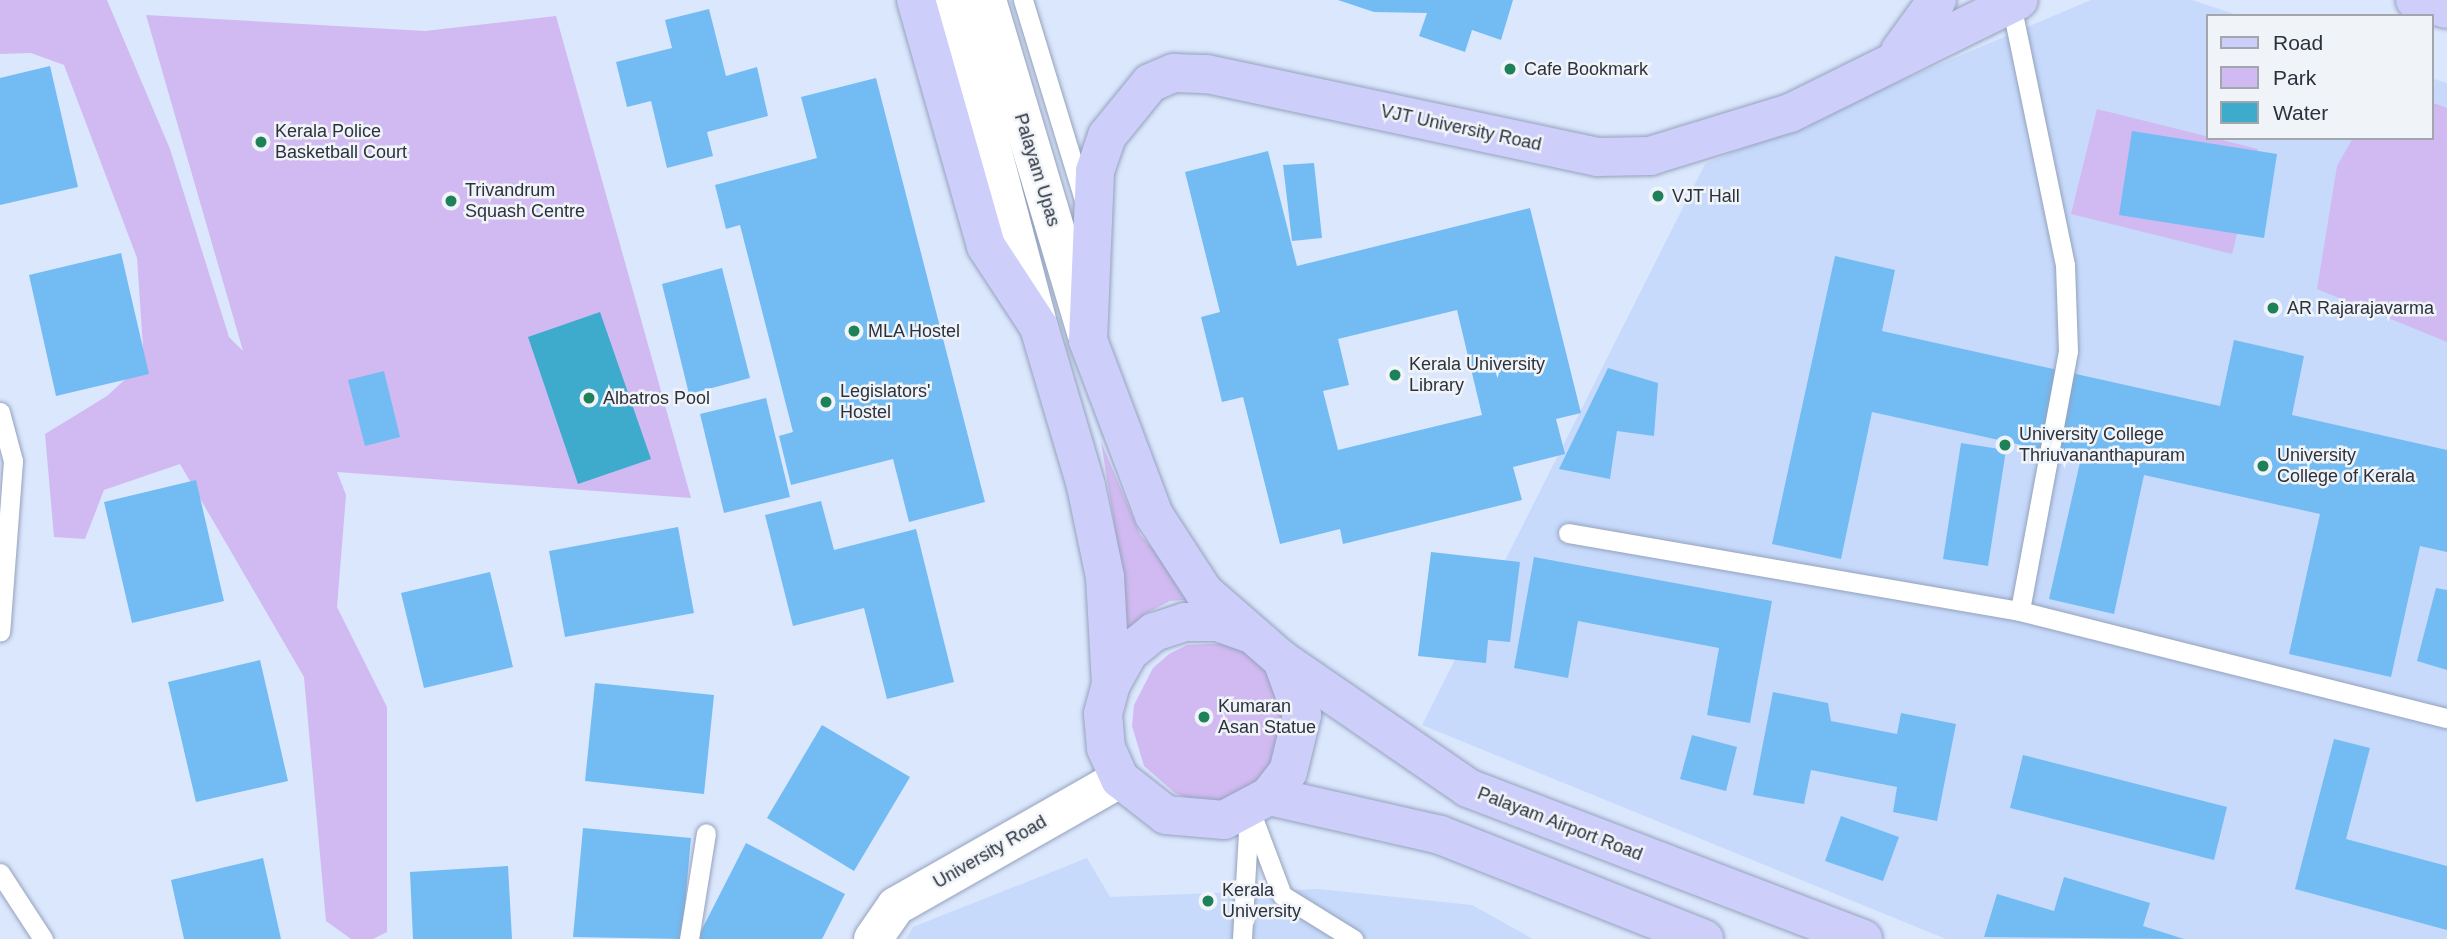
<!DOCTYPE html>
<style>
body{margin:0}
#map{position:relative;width:2447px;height:939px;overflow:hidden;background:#dbe7fd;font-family:Helvetica,sans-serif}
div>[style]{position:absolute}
.built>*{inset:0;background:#c7dafc}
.green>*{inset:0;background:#d1baf1}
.water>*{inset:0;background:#3eabcc}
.building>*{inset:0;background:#73bbf3}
.roads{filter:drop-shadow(0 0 2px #94a2bc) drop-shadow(0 0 2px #94a2bc)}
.service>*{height:19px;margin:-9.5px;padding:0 9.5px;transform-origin:9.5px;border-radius:9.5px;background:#fff}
.tertiary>*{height:38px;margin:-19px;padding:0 19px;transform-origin:19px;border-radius:19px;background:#fff}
.secondary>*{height:38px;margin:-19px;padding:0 19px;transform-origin:19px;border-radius:19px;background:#fff}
.primary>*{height:38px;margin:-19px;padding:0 19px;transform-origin:19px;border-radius:19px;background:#cecefb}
.dots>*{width:19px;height:19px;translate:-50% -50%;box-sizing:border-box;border:4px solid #f0f4f9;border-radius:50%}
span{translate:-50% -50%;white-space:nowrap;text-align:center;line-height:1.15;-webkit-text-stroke:5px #f0f4f9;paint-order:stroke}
.poi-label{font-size:18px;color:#2c323c}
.left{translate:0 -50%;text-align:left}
.street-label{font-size:18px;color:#2c323c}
.legend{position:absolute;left:2206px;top:14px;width:228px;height:126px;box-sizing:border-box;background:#f0f4f9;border:2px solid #a2a6ad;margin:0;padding:9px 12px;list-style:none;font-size:21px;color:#2c323c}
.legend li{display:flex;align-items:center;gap:14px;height:35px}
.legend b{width:35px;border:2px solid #a2a6ad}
</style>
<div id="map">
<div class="built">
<div style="clip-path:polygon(2091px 0,2192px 0,2240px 16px,2207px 16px,2207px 138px,2431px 138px,2431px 78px,2447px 83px,2447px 939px,1946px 939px,1422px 725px,1705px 164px)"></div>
<div style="clip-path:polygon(1087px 858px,1110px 897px,1319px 889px,1472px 905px,1533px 939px,906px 939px,913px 927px)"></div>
</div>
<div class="green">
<div style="clip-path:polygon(0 0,107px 0,170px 149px,229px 337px,243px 351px,146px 15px,425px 31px,556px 16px,691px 498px,337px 472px,346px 495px,337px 607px,387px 707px,387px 932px,373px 939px,351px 939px,326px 921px,304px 677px,180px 464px,104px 490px,85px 539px,54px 537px,45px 434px,107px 396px,144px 362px,137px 258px,64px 65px,31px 53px,0 54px)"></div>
<div style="clip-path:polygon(2431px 102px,2447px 108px,2447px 342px,2317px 289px,2337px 166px,2353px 138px,2431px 138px)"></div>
<div style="clip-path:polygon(2097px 109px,2258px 149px,2232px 254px,2071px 214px)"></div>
<div style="clip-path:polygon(1101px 442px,1141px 536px,1199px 599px,1170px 601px,1145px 614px,1125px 637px,1121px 566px)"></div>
<div style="clip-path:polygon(1229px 643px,1265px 663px,1290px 739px,1255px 790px,1216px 802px,1195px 801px,1175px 793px,1144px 766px,1132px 726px,1134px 705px,1153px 668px,1169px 654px,1187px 645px)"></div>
</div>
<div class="water">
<div style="clip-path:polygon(600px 312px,651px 459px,578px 484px,528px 337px)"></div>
</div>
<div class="building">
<div style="clip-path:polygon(1338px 0,1513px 0,1501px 40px,1472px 30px,1465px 52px,1419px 36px,1427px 13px,1374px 12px)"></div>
<div style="clip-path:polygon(709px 9px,726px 76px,757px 67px,768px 116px,707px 132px,713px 156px,667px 168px,651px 101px,627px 107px,616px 62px,672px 48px,665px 20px)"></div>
<div style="clip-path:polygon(50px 66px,78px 187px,0 205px,0 78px)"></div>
<div style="clip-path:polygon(876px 78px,985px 502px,909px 522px,893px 459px,791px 485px,779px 436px,793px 432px,740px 225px,726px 229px,715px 185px,817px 158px,801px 97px)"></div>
<div style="clip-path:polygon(2132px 131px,2277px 154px,2264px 238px,2119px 215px)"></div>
<div style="clip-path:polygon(evenodd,1268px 151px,1297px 266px,1530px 208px,1581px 413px,1556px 419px,1565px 454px,1513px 467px,1522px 500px,1343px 544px,1340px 529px,1280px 544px,1243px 397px,1222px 402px,1201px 317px,1220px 312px,1185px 172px,1268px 151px,1457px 310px,1482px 415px,1338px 450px,1323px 391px,1349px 385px,1338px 339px,1457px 310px)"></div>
<div style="clip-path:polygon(1314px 163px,1322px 238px,1292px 241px,1283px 165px)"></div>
<div style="clip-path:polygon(121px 253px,149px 374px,56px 396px,29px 275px)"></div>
<div style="clip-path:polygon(1835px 256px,1895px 270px,1882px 331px,2220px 406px,2234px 340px,2304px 356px,2292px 415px,2447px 450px,2447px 552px,2420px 546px,2391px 677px,2289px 654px,2320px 514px,2144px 475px,2114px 614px,2049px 599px,2081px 458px,1872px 412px,1841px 559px,1772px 544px)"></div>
<div style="clip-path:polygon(722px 268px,750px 378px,689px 394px,662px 284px)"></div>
<div style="clip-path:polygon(1608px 368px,1658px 383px,1654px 436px,1617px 431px,1610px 479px,1559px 469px)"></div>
<div style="clip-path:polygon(384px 371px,400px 437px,365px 446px,348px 380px)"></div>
<div style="clip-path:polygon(766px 398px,790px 497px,724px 513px,700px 414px)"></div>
<div style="clip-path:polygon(1961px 443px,2006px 450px,1988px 566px,1943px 559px)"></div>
<div style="clip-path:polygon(196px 480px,224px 601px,132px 623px,104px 502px)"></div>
<div style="clip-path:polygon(821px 501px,834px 550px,916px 529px,954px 682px,887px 699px,864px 608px,793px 626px,765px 515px)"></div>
<div style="clip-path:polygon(678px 527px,694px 613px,565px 637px,549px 551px)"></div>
<div style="clip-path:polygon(1431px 552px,1520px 562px,1510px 642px,1488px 640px,1486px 663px,1418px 656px)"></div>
<div style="clip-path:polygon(1534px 557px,1772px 601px,1750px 723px,1707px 715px,1719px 648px,1578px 621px,1568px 678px,1514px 668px)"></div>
<div style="clip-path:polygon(490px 572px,513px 667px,424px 688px,401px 593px)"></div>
<div style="clip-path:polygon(2436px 588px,2447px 590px,2447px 670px,2417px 661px)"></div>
<div style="clip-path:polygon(260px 660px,288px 781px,196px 802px,168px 682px)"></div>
<div style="clip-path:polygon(595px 683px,714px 695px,704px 794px,585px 781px)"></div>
<div style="clip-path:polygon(1773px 692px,1828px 703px,1831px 721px,1897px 734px,1901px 713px,1956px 724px,1937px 821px,1893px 812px,1897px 787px,1811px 770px,1804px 804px,1753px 795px)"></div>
<div style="clip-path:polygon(822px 725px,910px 777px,854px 871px,767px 818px)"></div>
<div style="clip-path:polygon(1692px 735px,1737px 747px,1726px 791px,1680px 779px)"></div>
<div style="clip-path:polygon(2334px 739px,2370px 748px,2346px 839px,2447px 866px,2447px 930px,2295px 889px)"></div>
<div style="clip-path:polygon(2023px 755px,2227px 807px,2214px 860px,2010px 808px)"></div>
<div style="clip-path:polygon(1841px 816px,1899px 837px,1883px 881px,1825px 861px)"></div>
<div style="clip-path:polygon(583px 828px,691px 838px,682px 939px,573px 937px)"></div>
<div style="clip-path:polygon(746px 843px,845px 894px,822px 939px,697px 939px)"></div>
<div style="clip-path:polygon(263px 858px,281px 939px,184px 939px,171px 880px)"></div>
<div style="clip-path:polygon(508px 866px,512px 939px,413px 939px,410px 872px)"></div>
<div style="clip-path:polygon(2064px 877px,2150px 903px,2143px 926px,2184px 939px,1984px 937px,1997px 894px,2054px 911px)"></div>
</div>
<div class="roads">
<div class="service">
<div style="left:1023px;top:0;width:209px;rotate:73deg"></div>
<div style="left:2011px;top:4px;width:267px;rotate:78.3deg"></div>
<div style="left:2065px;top:265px;width:86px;rotate:88deg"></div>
<div style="left:2068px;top:351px;width:264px;rotate:100.5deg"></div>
<div style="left:0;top:412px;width:51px;rotate:75.1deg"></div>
<div style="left:13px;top:461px;width:171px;rotate:94.3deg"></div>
<div style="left:1568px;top:533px;width:459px;rotate:9.8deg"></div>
<div style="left:2020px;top:611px;width:440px;rotate:14.1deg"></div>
<div style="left:1250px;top:810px;width:91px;rotate:69.4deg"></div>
<div style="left:1282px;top:895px;width:84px;rotate:31.8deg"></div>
<div style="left:0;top:873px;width:79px;rotate:56.9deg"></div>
<div style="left:689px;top:939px;width:107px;rotate:-80.9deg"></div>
<div style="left:1242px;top:939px;width:125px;rotate:-86.8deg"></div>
</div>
<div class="tertiary">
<div style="left:873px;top:939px;width:40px;rotate:-55.1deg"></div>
<div style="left:896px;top:906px;width:257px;rotate:-29.6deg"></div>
</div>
<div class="secondary">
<div style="left:953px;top:0;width:331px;rotate:75.3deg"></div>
<div style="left:987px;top:0;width:347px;rotate:73.4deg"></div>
</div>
<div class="primary">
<div style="left:916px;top:0;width:256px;rotate:74.1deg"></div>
<div style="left:986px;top:246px;width:97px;rotate:56.8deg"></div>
<div style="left:1039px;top:327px;width:166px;rotate:73.5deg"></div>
<div style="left:1086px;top:486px;width:93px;rotate:78.2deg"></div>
<div style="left:1105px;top:577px;width:107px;rotate:86.8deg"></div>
<div style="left:2415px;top:0;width:33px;rotate:16deg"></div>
<div style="left:1900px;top:51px;width:63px;rotate:-54deg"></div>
<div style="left:1248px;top:633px;width:32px;rotate:-160deg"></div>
<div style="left:1218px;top:622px;width:33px;rotate:180deg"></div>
<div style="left:1185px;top:622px;width:33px;rotate:162deg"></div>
<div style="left:1154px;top:632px;width:32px;rotate:141deg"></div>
<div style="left:1129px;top:652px;width:37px;rotate:119deg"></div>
<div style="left:1111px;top:684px;width:31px;rotate:105deg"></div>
<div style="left:1103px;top:714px;width:34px;rotate:85deg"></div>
<div style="left:1106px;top:748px;width:34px;rotate:66deg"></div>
<div style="left:1120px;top:779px;width:58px;rotate:38deg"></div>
<div style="left:1166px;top:815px;width:58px;rotate:4.9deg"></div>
<div style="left:1224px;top:820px;width:51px;rotate:-28.1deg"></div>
<div style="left:1269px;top:796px;width:31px;rotate:-52deg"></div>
<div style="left:1288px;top:772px;width:59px;rotate:-76.2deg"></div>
<div style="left:1302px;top:715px;width:59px;rotate:-110deg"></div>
<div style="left:1282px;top:660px;width:103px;rotate:-138.9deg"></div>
<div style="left:1204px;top:592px;width:92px;rotate:-123deg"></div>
<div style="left:1154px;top:515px;width:187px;rotate:-110.7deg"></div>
<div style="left:1088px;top:340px;width:169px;rotate:-87.6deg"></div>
<div style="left:1095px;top:171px;width:37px;rotate:-71deg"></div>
<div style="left:1107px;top:136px;width:68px;rotate:-50.9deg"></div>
<div style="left:1150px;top:83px;width:26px;rotate:-23deg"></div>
<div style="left:1174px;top:73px;width:33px;rotate:2deg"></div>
<div style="left:1207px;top:74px;width:400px;rotate:12deg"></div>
<div style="left:1598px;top:157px;width:52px;rotate:-1.1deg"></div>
<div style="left:1650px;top:156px;width:146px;rotate:-17.1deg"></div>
<div style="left:1790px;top:113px;width:255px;rotate:-26.3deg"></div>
<div style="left:1282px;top:660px;width:226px;rotate:34.5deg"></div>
<div style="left:1468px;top:788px;width:423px;rotate:20.9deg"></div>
<div style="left:1269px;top:796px;width:175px;rotate:12.8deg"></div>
<div style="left:1440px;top:835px;width:284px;rotate:21.5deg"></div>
</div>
</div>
<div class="dots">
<div style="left:1510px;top:69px;background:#1e815a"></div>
<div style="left:261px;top:142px;background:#1e815a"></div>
<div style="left:1658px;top:196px;background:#1e815a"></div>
<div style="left:451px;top:201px;background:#1e815a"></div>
<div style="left:2273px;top:308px;background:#1e815a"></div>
<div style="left:854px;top:331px;background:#1e815a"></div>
<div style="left:1395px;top:375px;background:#1e815a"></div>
<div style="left:589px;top:398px;background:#1e815a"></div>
<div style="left:826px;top:402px;background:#1e815a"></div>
<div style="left:2005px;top:445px;background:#1e815a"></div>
<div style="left:2263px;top:466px;background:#1e815a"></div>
<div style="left:1204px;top:717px;background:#1e815a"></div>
<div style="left:1208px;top:901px;background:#1e815a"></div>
</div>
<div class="poi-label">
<span class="left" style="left:1524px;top:69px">Cafe Bookmark</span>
<span class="left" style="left:275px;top:142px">Kerala Police<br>Basketball Court</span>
<span class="left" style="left:465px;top:201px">Trivandrum<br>Squash Centre</span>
<span class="left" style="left:1672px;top:196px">VJT Hall</span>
<span class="left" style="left:2287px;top:308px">AR Rajarajavarma</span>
<span class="left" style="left:868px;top:331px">MLA Hostel</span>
<span class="left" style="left:1409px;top:375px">Kerala University<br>Library</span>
<span class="left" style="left:840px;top:402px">Legislators'<br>Hostel</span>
<span class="left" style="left:603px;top:398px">Albatros Pool</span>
<span class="left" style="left:2019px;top:445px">University College<br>Thriuvananthapuram</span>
<span class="left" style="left:2277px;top:466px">University<br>College of Kerala</span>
<span class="left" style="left:1218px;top:717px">Kumaran<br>Asan Statue</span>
<span class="left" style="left:1222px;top:901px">Kerala<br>University</span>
</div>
<div class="street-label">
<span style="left:1461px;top:128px;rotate:12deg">VJT University Road</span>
<span style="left:1037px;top:170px;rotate:73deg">Palayam Upas</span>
<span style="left:1560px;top:824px;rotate:21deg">Palayam Airport Road</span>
<span style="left:990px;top:852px;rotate:-30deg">University Road</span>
</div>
<ul class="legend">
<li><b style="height:9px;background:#cecefb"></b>Road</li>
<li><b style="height:19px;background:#d1baf1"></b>Park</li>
<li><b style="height:19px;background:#3eabcc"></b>Water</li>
</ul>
</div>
